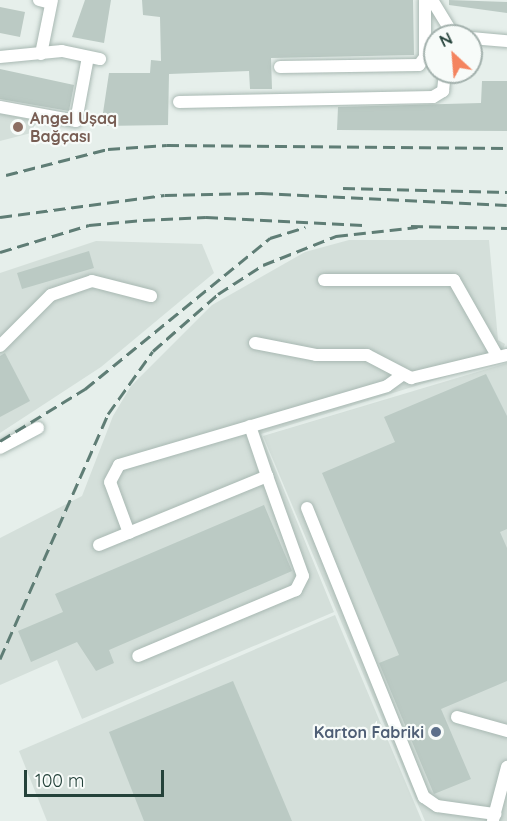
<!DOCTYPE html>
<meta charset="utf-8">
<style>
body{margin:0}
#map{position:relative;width:507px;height:821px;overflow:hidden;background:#e6efeb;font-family:Quicksand,sans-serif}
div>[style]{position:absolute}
.built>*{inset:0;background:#d4dfda}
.building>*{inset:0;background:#bbcac4}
.roads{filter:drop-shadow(0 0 2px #a8b8b2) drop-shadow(0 0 2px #a8b8b2)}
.minor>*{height:12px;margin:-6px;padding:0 6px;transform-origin:6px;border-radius:6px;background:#fff}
.rail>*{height:3px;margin-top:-1.5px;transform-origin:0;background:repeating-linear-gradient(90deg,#5f7d75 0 12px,transparent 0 18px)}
.dots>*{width:16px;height:16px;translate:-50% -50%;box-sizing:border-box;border:3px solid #f7fbf9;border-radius:50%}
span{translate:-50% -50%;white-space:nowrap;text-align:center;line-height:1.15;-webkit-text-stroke:4.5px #f7fbf9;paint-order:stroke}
.education-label{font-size:16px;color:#785e54;font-weight:700}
.left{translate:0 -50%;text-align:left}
.service-label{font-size:16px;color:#4e5e75;font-weight:700}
.right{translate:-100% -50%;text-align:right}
.north{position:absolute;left:423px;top:24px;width:60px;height:60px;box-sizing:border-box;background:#f7fbf9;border:2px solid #a3b1ad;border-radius:50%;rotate:334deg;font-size:16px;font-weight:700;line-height:24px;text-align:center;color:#24423a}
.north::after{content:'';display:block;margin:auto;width:21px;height:27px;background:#f4845f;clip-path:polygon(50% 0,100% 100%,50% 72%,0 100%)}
.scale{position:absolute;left:24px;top:770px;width:140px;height:27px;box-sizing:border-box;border:3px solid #24423a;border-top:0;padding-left:8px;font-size:18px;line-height:21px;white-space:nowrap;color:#24423a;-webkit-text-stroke:4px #f7fbf9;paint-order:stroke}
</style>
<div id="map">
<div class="built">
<div style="clip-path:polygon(0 113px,36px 121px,35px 132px,0 141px)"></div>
<div style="clip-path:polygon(349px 240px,489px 240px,498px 340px,505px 344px,499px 360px,261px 434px,334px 612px,82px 719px,57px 660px,0 685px,0 538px,82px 496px,113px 416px,131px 386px,212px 305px,305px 252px)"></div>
<div style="clip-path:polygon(96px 241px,202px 244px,214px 273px,101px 367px,0 433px,0 273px)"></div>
<div style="clip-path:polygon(507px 363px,507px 821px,425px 821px,263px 436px)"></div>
<div style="clip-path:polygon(335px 615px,422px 821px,47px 821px,19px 751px)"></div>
</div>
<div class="building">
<div style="clip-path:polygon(85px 0,111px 0,104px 43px,72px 37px)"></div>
<div style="clip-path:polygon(142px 0,413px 0,414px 55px,271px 58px,272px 89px,250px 89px,249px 71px,169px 74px,168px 125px,101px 126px,109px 73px,150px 73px,151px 60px,161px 61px,160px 17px,143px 15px)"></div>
<div style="clip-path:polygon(449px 0,507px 2px,507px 13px,449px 5px)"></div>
<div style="clip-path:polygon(0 7px,25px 12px,20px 37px,0 33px)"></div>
<div style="clip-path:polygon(0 69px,74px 85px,69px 111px,0 99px)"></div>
<div style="clip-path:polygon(482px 81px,507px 81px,507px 131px,337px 130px,338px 107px,481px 103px)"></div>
<div style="clip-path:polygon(89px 251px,94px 268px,22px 289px,17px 273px)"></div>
<div style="clip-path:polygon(5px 353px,30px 401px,0 417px,0 356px)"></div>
<div style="clip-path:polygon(486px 374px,507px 416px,507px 529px,500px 532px,507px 548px,507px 681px,441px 709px,471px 779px,434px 794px,379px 663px,399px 655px,322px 473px,395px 442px,384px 417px)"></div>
<div style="clip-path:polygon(264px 505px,292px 571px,109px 650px,114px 663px,96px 671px,77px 642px,31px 662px,18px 631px,63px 612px,55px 594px)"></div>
<div style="clip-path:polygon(233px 681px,292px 821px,144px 821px,109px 732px)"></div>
</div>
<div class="roads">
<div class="minor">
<div style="left:39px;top:0;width:12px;rotate:14deg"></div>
<div style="left:432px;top:0;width:42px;rotate:58.6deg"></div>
<div style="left:471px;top:38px;width:36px;rotate:5deg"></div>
<div style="left:41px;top:54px;width:55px;rotate:-78.5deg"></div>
<div style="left:0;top:57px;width:62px;rotate:-5.5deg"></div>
<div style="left:62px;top:51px;width:39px;rotate:12deg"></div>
<div style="left:280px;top:67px;width:139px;rotate:-0.8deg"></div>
<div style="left:419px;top:65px;width:10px;rotate:-53deg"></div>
<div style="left:425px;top:57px;width:57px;rotate:-90deg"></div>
<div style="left:179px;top:102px;width:254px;rotate:-1.1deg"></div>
<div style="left:433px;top:97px;width:12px;rotate:-31deg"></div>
<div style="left:443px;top:91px;width:19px;rotate:-84deg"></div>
<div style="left:0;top:107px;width:77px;rotate:10.4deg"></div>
<div style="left:76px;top:121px;width:65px;rotate:-79.4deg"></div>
<div style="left:324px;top:280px;width:130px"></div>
<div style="left:454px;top:280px;width:85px;rotate:60.4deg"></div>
<div style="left:255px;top:343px;width:62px;rotate:11.1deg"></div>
<div style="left:316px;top:355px;width:51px"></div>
<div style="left:367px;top:355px;width:50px;rotate:27.6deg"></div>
<div style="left:411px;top:378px;width:99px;rotate:-13.5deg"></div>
<div style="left:0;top:346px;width:72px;rotate:-45deg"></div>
<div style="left:51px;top:295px;width:43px;rotate:-18.9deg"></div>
<div style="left:92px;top:281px;width:61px;rotate:14.3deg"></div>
<div style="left:250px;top:426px;width:53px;rotate:71.2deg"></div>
<div style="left:0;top:448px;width:43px;rotate:-27.8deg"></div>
<div style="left:307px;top:508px;width:312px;rotate:68deg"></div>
<div style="left:424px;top:797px;width:16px;rotate:35deg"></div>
<div style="left:437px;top:806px;width:59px;rotate:7.9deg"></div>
<div style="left:129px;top:533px;width:54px;rotate:-110.4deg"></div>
<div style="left:110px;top:482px;width:19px;rotate:-62deg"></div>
<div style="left:119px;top:465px;width:279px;rotate:-16.4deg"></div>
<div style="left:387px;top:386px;width:17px;rotate:-36deg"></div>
<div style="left:99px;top:545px;width:182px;rotate:-22.3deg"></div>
<div style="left:267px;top:476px;width:106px;rotate:70.2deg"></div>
<div style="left:303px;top:576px;width:16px;rotate:117deg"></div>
<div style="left:296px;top:590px;width:171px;rotate:157.3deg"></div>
<div style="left:457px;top:717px;width:52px;rotate:15.6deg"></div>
<div style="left:493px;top:820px;width:55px;rotate:-75.2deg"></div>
</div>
</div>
<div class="rail">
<div style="left:6px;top:175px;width:105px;rotate:-14.3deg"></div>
<div style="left:108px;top:149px;width:59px;rotate:-3.9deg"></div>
<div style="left:167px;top:145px;width:340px;rotate:0.5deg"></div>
<div style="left:343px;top:188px;width:164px;rotate:1.4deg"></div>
<div style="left:0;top:217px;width:166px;rotate:-7.6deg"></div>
<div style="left:165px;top:195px;width:96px;rotate:-1.2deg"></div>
<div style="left:261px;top:193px;width:246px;rotate:2.8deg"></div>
<div style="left:411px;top:226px;width:96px;rotate:1.2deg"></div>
<div style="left:0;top:252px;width:93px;rotate:-16.9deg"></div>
<div style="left:89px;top:225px;width:54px;rotate:-5.3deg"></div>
<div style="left:143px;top:220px;width:63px;rotate:-2.7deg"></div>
<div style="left:206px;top:217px;width:157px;rotate:2.9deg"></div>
<div style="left:0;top:441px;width:100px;rotate:-31.5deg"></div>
<div style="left:85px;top:389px;width:239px;rotate:-39.2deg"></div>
<div style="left:270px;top:238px;width:37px;rotate:-17deg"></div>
<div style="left:0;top:659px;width:268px;rotate:-66.2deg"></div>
<div style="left:108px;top:414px;width:77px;rotate:-54.5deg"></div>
<div style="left:153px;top:351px;width:86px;rotate:-41.2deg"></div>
<div style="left:218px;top:294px;width:54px;rotate:-32.8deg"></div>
<div style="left:263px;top:265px;width:79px;rotate:-21.7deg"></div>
<div style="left:336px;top:236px;width:82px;rotate:-6.3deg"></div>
</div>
<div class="dots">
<div style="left:18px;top:127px;background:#8d6e63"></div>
<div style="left:436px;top:732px;background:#5c6f8a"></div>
</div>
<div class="education-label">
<span class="left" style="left:30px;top:127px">Angel Uşaq<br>Bağçası</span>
</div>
<div class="service-label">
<span class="right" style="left:424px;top:732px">Karton Fabriki</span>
</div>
<div class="north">N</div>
<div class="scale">100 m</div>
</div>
